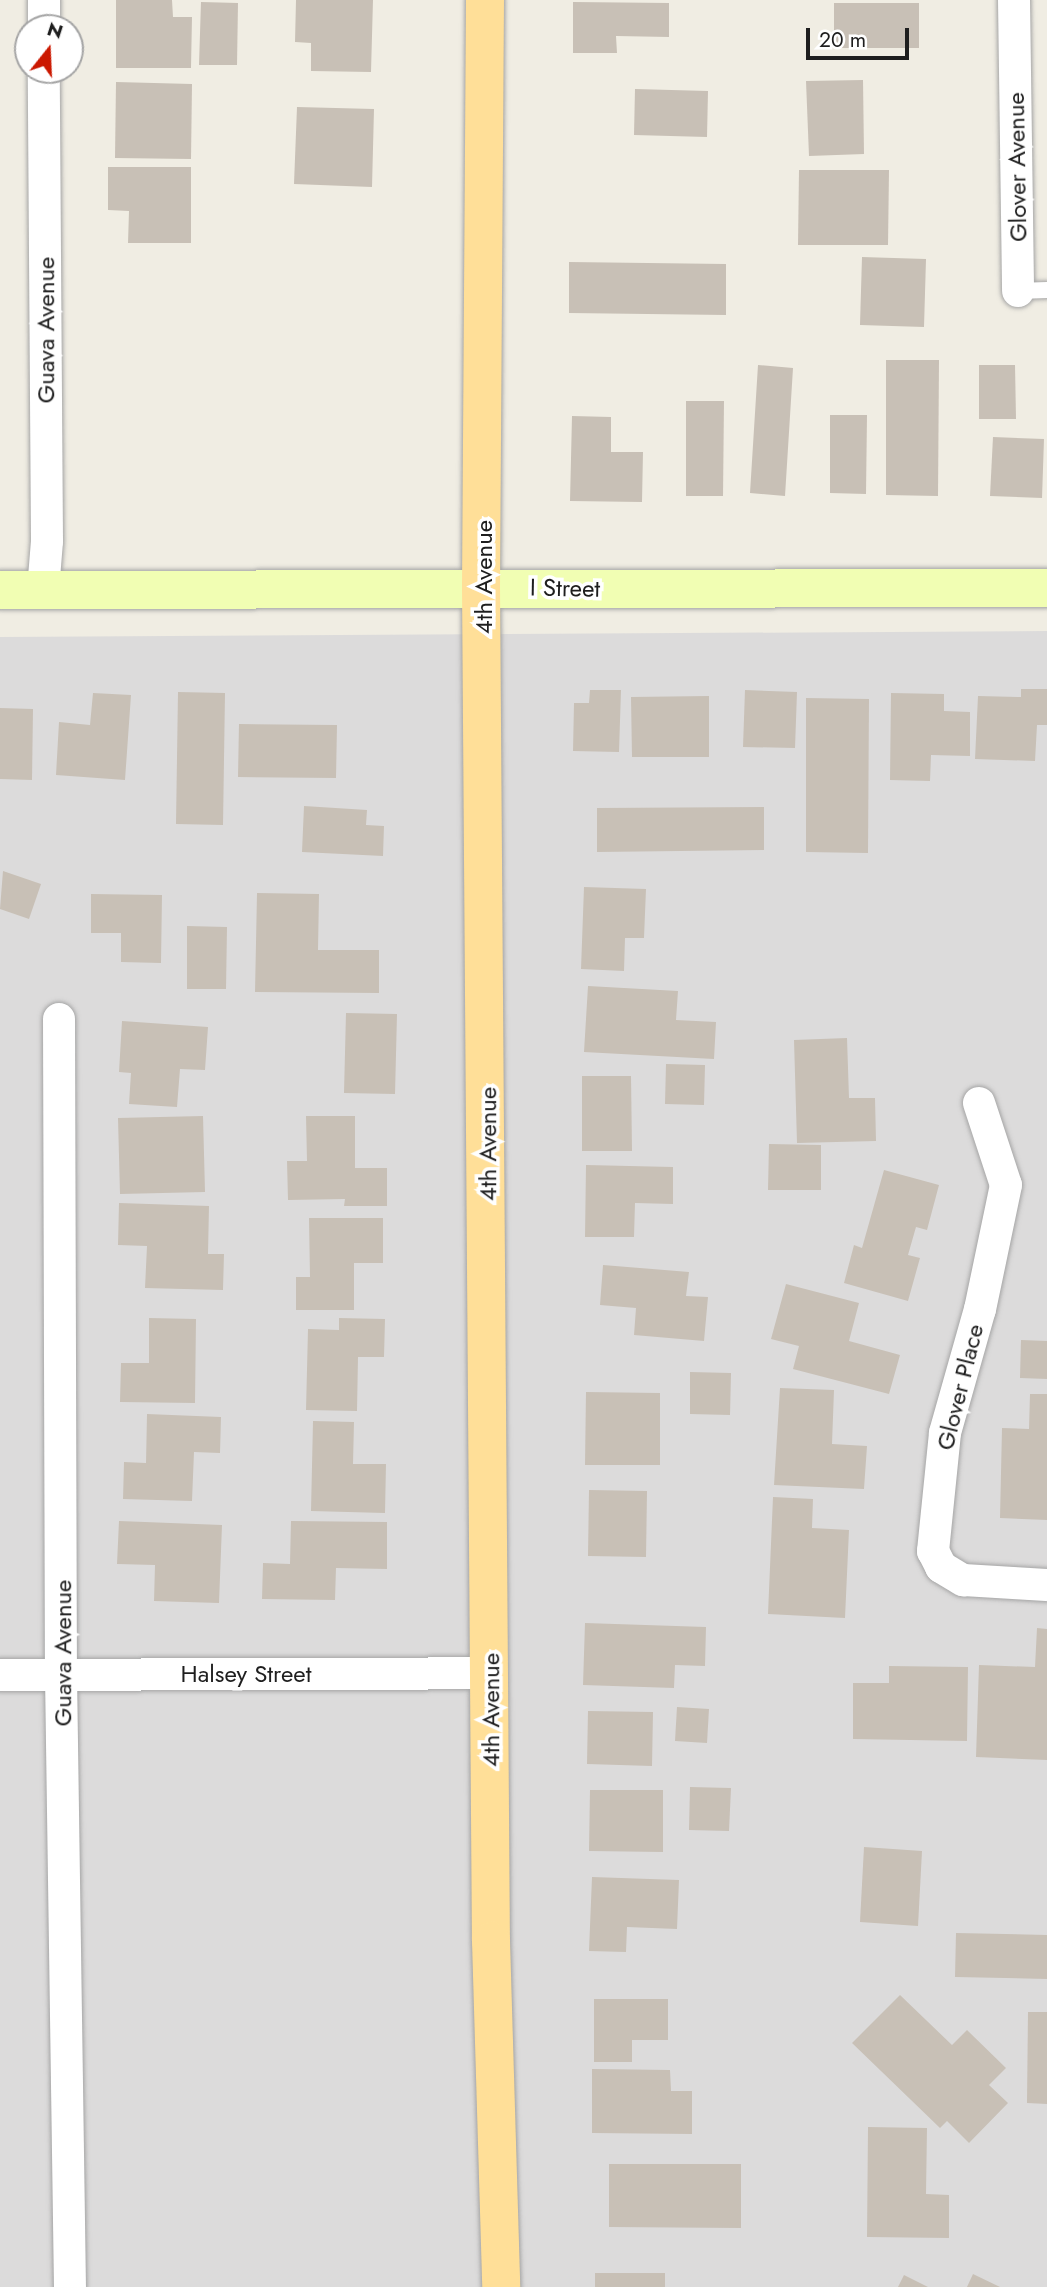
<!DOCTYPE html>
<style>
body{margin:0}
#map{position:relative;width:1047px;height:2287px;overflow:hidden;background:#f0ede3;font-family:Jost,sans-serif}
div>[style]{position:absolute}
.residential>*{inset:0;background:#dcdbdb}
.building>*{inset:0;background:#c8c0b6}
.roads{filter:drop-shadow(0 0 2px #a5a5a5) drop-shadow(0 0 2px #a5a5a5)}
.lane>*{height:16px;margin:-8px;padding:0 8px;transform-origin:8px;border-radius:8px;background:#fff}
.street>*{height:32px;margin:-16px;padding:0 16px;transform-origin:16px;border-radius:16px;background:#fff}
.secondary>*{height:38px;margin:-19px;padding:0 19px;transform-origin:19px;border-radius:19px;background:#f1feb3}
.primary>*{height:38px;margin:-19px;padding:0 19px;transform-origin:19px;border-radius:19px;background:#ffdf98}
span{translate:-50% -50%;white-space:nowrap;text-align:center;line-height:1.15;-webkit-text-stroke:7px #fff;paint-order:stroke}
.street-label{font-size:24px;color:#1e1e1e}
.north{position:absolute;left:14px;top:14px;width:70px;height:70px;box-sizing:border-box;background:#fff;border:2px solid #a5a5a5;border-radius:50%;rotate:18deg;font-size:19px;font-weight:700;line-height:28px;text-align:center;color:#1e1e1e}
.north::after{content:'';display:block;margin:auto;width:24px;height:32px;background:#cb1800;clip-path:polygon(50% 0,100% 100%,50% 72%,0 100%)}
.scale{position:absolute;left:806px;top:28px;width:103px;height:32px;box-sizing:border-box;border:4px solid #1e1e1e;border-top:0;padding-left:9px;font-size:21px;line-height:24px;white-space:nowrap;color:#1e1e1e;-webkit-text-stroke:5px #fff;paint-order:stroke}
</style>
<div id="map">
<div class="residential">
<div style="clip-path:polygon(1047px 631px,1047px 2287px,0 2287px,0 637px)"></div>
</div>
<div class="building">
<div style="clip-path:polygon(116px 0,172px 0,173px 17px,192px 17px,191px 68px,116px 68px)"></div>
<div style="clip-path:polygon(296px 0,373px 0,371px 72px,311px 71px,311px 43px,295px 42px)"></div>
<div style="clip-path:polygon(201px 2px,238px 3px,237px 65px,199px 65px)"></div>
<div style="clip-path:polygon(573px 2px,669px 3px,669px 37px,616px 36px,617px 53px,573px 53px)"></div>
<div style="clip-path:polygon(834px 3px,919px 3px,919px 48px,834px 48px)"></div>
<div style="clip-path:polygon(863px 80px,864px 154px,809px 156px,806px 81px)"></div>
<div style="clip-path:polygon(116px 82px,192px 84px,191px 159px,115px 158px)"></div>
<div style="clip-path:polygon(635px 89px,708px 91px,707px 137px,634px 135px)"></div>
<div style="clip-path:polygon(297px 107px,374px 109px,372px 187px,294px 184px)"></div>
<div style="clip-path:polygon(108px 167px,191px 167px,191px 243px,128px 243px,129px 211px,108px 210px)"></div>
<div style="clip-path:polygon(799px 170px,889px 170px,888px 245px,798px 245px)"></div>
<div style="clip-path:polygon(862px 257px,926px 259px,924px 327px,860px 325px)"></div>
<div style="clip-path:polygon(569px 262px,726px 264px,726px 315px,569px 313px)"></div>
<div style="clip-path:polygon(886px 360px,939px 360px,938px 496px,886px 495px)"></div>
<div style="clip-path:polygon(758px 365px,793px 368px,785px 496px,750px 493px)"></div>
<div style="clip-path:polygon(979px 365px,1015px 365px,1016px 419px,979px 419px)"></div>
<div style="clip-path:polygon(686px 401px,724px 401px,723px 496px,686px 496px)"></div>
<div style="clip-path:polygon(830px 415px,867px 415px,866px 494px,830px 493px)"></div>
<div style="clip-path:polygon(572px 416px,611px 417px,611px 452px,643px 452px,642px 502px,570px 501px)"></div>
<div style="clip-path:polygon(993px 437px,1044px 439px,1042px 498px,990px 496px)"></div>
<div style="clip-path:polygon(1021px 689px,1047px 689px,1047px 725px,1037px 725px,1035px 761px,975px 759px,978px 696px,1021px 697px)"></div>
<div style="clip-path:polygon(590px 690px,621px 690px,619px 752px,573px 751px,574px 703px,589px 703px)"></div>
<div style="clip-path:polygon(745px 690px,797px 692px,795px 748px,743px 747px)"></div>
<div style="clip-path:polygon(178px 692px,225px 693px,223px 825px,176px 824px)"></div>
<div style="clip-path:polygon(93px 693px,131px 695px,125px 780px,56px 775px,59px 722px,90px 725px)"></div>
<div style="clip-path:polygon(891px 693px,944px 694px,944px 711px,970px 712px,970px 756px,931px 755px,930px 781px,890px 780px)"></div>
<div style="clip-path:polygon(709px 696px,709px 757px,632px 757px,631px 697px)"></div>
<div style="clip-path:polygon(806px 698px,869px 699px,868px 853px,806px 852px)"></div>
<div style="clip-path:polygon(0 708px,33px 709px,32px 780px,0 779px)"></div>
<div style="clip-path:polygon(239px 724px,337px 725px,336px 778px,238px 777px)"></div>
<div style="clip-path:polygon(304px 806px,367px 810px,366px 825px,384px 826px,383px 856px,302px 852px)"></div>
<div style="clip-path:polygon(764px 807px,764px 850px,597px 852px,597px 808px)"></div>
<div style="clip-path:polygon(3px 871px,41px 884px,29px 919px,0 909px)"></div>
<div style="clip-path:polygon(584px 887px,646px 889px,644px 938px,625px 938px,624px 971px,581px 969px)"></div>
<div style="clip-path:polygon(257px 893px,319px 894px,318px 950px,379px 950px,379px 993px,255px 992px)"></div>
<div style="clip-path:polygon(91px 894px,162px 895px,161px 963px,121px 962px,121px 933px,91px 933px)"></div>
<div style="clip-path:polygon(187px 926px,227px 927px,226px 989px,187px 989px)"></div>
<div style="clip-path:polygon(588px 986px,678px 991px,676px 1020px,716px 1022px,714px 1059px,584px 1052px)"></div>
<div style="clip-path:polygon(346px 1013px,397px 1014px,395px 1094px,344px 1093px)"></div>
<div style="clip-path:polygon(122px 1021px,208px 1027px,205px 1070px,180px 1069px,177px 1107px,129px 1104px,131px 1073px,119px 1072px)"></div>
<div style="clip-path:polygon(847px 1038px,849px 1098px,875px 1098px,876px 1141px,797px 1143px,794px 1040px)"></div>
<div style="clip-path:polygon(666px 1064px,705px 1065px,704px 1105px,665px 1104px)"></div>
<div style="clip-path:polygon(582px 1076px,631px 1076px,632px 1151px,582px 1151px)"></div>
<div style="clip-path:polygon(203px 1116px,205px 1192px,120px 1194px,118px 1118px)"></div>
<div style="clip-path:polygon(306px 1116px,355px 1116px,355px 1168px,387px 1168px,387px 1206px,344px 1206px,345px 1199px,288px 1200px,287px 1161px,307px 1161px)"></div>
<div style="clip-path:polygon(769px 1144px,821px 1145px,821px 1190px,768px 1190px)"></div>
<div style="clip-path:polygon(586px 1165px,673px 1167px,673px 1204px,635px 1203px,634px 1237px,585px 1237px)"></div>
<div style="clip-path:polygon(884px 1170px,939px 1185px,927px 1230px,916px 1227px,908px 1255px,920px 1258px,908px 1301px,844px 1283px,854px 1245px,862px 1248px)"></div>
<div style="clip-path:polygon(119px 1203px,209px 1206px,208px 1254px,224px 1254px,223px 1290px,145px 1288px,147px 1246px,118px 1245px)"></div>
<div style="clip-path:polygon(309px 1218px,383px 1218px,383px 1263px,354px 1263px,354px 1310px,296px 1310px,296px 1277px,310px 1277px)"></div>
<div style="clip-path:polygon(603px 1265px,689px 1272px,686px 1296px,708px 1297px,704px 1341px,634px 1335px,636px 1308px,600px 1305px)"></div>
<div style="clip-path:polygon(786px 1284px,859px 1303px,849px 1341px,900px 1355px,889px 1394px,793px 1369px,799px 1346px,771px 1339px)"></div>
<div style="clip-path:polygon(149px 1318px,196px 1319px,195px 1403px,120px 1402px,121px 1363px,149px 1363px)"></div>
<div style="clip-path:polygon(339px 1318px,385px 1319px,384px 1357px,358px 1357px,357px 1411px,306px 1410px,308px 1329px,339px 1330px)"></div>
<div style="clip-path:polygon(1021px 1340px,1047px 1341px,1047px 1379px,1020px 1378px)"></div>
<div style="clip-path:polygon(690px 1372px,731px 1373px,730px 1415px,690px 1414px)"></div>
<div style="clip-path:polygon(780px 1388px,834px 1390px,832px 1444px,867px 1446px,864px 1489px,774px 1485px)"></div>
<div style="clip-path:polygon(586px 1392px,660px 1393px,660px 1465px,585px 1465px)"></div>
<div style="clip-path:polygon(1030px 1394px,1047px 1394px,1047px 1520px,1000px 1518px,1002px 1428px,1029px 1429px)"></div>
<div style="clip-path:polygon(147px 1414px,221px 1417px,220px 1453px,194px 1452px,192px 1501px,123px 1499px,124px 1462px,146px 1463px)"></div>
<div style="clip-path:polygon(313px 1421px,354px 1422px,353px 1464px,386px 1464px,385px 1513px,311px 1511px)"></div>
<div style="clip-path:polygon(589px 1490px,647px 1491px,646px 1557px,588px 1556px)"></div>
<div style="clip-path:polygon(773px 1497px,813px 1499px,812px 1528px,849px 1530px,845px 1618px,768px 1614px)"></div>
<div style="clip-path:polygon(119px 1521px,222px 1525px,219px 1603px,154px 1601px,155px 1565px,117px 1564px)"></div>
<div style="clip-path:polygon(291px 1521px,387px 1522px,387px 1569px,336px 1568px,335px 1600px,262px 1599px,263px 1563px,290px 1564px)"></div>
<div style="clip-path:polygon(585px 1623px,706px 1627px,705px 1666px,675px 1665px,674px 1688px,583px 1685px)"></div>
<div style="clip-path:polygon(1037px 1628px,1047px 1629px,1047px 1760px,976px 1757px,979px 1665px,1035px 1667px)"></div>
<div style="clip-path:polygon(889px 1666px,968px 1667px,967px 1741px,853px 1739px,853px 1683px,889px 1683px)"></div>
<div style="clip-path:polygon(677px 1707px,709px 1709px,707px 1743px,675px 1741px)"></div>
<div style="clip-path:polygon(588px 1711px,653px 1712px,652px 1766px,587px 1764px)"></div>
<div style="clip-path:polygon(690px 1787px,731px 1788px,729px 1831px,689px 1830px)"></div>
<div style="clip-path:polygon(590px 1790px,663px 1790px,663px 1852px,589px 1851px)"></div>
<div style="clip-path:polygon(864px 1847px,922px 1851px,918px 1926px,860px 1922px)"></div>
<div style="clip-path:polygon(592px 1877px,679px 1880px,677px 1929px,627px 1927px,626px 1952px,589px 1951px)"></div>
<div style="clip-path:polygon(956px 1933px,1047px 1935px,1047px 1979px,955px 1977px)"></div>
<div style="clip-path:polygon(900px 1995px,952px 2045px,967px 2030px,1006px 2068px,989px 2085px,1008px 2103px,969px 2143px,947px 2121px,940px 2128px,852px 2043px)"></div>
<div style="clip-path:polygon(594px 1999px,668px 1999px,668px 2040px,632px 2040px,632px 2062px,594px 2062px)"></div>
<div style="clip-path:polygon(1028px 2012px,1047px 2012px,1047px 2104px,1027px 2103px)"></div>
<div style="clip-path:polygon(592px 2069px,670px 2070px,671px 2091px,692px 2091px,692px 2134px,592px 2133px)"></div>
<div style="clip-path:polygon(868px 2127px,927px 2128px,926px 2194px,949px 2195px,949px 2238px,867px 2237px)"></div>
<div style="clip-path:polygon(609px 2164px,741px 2164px,741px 2228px,609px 2227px)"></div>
<div style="clip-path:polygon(595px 2273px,665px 2273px,665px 2287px,595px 2287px)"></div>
<div style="clip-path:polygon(973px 2274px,1000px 2287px,967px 2287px)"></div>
<div style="clip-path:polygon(904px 2275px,928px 2287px,898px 2287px)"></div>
</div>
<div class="roads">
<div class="lane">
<div style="left:1018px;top:291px;width:29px;rotate:-2deg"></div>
</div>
<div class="street">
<div style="left:44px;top:0;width:28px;rotate:90deg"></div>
<div style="left:1014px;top:0;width:291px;rotate:89.2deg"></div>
<div style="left:43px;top:590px;width:49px;rotate:-85.3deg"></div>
<div style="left:47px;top:541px;width:471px;rotate:-90.4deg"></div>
<div style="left:59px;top:1019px;width:656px;rotate:89.83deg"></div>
<div style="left:61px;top:1675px;width:612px;rotate:89.16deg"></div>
<div style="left:979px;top:1103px;width:86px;rotate:71.8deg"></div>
<div style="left:1006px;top:1185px;width:127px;rotate:101.8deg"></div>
<div style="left:980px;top:1309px;width:129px;rotate:105.8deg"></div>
<div style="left:945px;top:1433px;width:119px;rotate:95.8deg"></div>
<div style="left:933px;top:1551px;width:18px;rotate:63deg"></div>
<div style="left:941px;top:1567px;width:26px;rotate:31deg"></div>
<div style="left:963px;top:1580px;width:84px;rotate:3.4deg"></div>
<div style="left:0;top:1675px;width:491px;rotate:-0.2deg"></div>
</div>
<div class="secondary">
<div style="left:0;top:590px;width:1047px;rotate:-0.11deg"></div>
</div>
<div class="primary">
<div style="left:485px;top:0;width:586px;rotate:90.39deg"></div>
<div style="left:481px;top:586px;width:1355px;rotate:89.58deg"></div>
<div style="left:491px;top:1941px;width:346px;rotate:88.3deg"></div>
</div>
</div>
<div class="street-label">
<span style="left:1017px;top:167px;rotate:-91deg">Glover Avenue</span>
<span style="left:46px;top:330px;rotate:-90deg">Guava Avenue</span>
<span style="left:484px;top:577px;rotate:-90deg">4th Avenue</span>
<span style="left:565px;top:588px;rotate:1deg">I Street</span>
<span style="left:488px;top:1144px;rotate:-90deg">4th Avenue</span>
<span style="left:960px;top:1387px;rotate:-76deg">Glover Place</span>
<span style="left:63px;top:1653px;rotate:-90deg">Guava Avenue</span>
<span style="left:246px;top:1674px">Halsey Street</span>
<span style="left:491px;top:1710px;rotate:-90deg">4th Avenue</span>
</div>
<div class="north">N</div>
<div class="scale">20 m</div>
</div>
